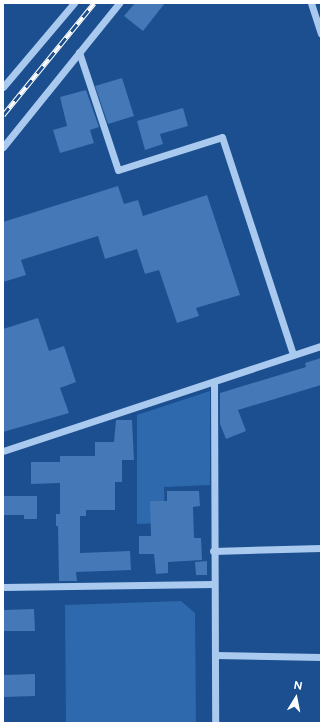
<!DOCTYPE html>
<style>
body{margin:0}
#map{position:relative;width:324px;height:726px;overflow:hidden;background:#1b4f8f;font-family:Figtree,sans-serif}
div>[style]{position:absolute}
.green>*{inset:0;background:#2e69ad}
.building>*{inset:0;background:#4478b7}
.minor>*{height:7px;margin:-3.5px;padding:0 3.5px;transform-origin:3.5px;border-radius:3.5px;background:#a9c9ee}
.rail>*{height:4.5px;margin-top:-2.25px;transform-origin:0;background:repeating-linear-gradient(90deg,#1b4f8f 0 9px,#fff 0 18px);box-sizing:border-box;border-block:1px solid #fff}
span{translate:-50% -50%;white-space:nowrap;text-align:center;line-height:1.15;-webkit-text-stroke:3px #1b4f8f;paint-order:stroke}
.frame{position:absolute;inset:0;border:4px solid #fff;pointer-events:none}
.north{position:absolute;left:276px;top:678px;width:40px;height:40px;-webkit-text-stroke:3px #1b4f8f;paint-order:stroke;rotate:10deg;font-size:11px;font-weight:700;line-height:16px;text-align:center;color:#fff}
.north::after{content:'';display:block;margin:auto;width:14px;height:18px;background:#fff;clip-path:polygon(50% 0,100% 100%,50% 72%,0 100%)}
</style>
<div id="map">
<div class="green">
<div style="clip-path:polygon(210px 391px,210px 485px,164px 487px,165px 523px,137px 524px,137px 415px)"></div>
<div style="clip-path:polygon(181px 601px,195px 613px,196px 723px,66px 723px,65px 605px)"></div>
</div>
<div class="building">
<div style="clip-path:polygon(135px 3px,165px 3px,143px 31px,124px 16px)"></div>
<div style="clip-path:polygon(122px 78px,134px 116px,108px 124px,95px 86px)"></div>
<div style="clip-path:polygon(86px 90px,99px 127px,90px 130px,94px 143px,60px 153px,53px 130px,67px 126px,60px 97px)"></div>
<div style="clip-path:polygon(183px 108px,188px 126px,160px 134px,163px 144px,145px 150px,137px 121px)"></div>
<div style="clip-path:polygon(118px 186px,124px 204px,138px 200px,143px 216px,207px 195px,240px 295px,196px 308px,199px 316px,177px 323px,159px 270px,145px 274px,137px 249px,105px 259px,98px 236px,21px 260px,26px 275px,3px 282px,3px 222px)"></div>
<div style="clip-path:polygon(38px 318px,49px 351px,64px 346px,76px 382px,60px 388px,69px 413px,3px 432px,3px 329px)"></div>
<div style="clip-path:polygon(321px 358px,321px 385px,238px 410px,246px 431px,226px 439px,220px 424px,220px 393px,306px 367px,305px 363px)"></div>
<div style="clip-path:polygon(116px 420px,132px 420px,134px 460px,122px 460px,122px 482px,115px 482px,115px 510px,86px 510px,86px 516px,80px 516px,80px 553px,130px 551px,131px 570px,76px 572px,77px 581px,59px 581px,58px 526px,56px 526px,56px 514px,60px 514px,60px 483px,31px 484px,31px 462px,60px 462px,60px 456px,95px 456px,95px 442px,114px 442px)"></div>
<div style="clip-path:polygon(167px 491px,199px 491px,200px 506px,193px 507px,194px 538px,201px 538px,202px 560px,168px 562px,168px 573px,156px 574px,154px 554px,139px 554px,139px 536px,151px 536px,150px 501px,167px 501px)"></div>
<div style="clip-path:polygon(3px 496px,37px 496px,37px 519px,24px 519px,24px 515px,3px 515px)"></div>
<div style="clip-path:polygon(207px 561px,207px 575px,196px 575px,195px 562px)"></div>
<div style="clip-path:polygon(34px 609px,35px 631px,3px 631px,3px 610px)"></div>
<div style="clip-path:polygon(35px 674px,35px 696px,3px 697px,3px 675px)"></div>
</div>
<div class="minor">
<div style="left:311px;top:3px;width:32px;rotate:72deg"></div>
<div style="left:79px;top:52px;width:124px;rotate:71.7deg"></div>
<div style="left:118px;top:170px;width:109px;rotate:-17.6deg"></div>
<div style="left:222px;top:137px;width:228px;rotate:71.9deg"></div>
<div style="left:3px;top:87px;width:110px;rotate:-49.8deg"></div>
<div style="left:3px;top:147px;width:185px;rotate:-51.1deg"></div>
<div style="left:214px;top:382px;width:341px;rotate:89.8deg"></div>
<div style="left:3px;top:451px;width:335px;rotate:-18.3deg"></div>
<div style="left:213px;top:551px;width:108px;rotate:-1.6deg"></div>
<div style="left:3px;top:587px;width:210px;rotate:-0.8deg"></div>
<div style="left:215px;top:655px;width:106px;rotate:1.1deg"></div>
</div>
<div class="rail">
<div style="left:3px;top:115px;width:144px;rotate:-50.9deg"></div>
</div>
<div class="frame"></div>
<div class="north">N</div>
</div>
